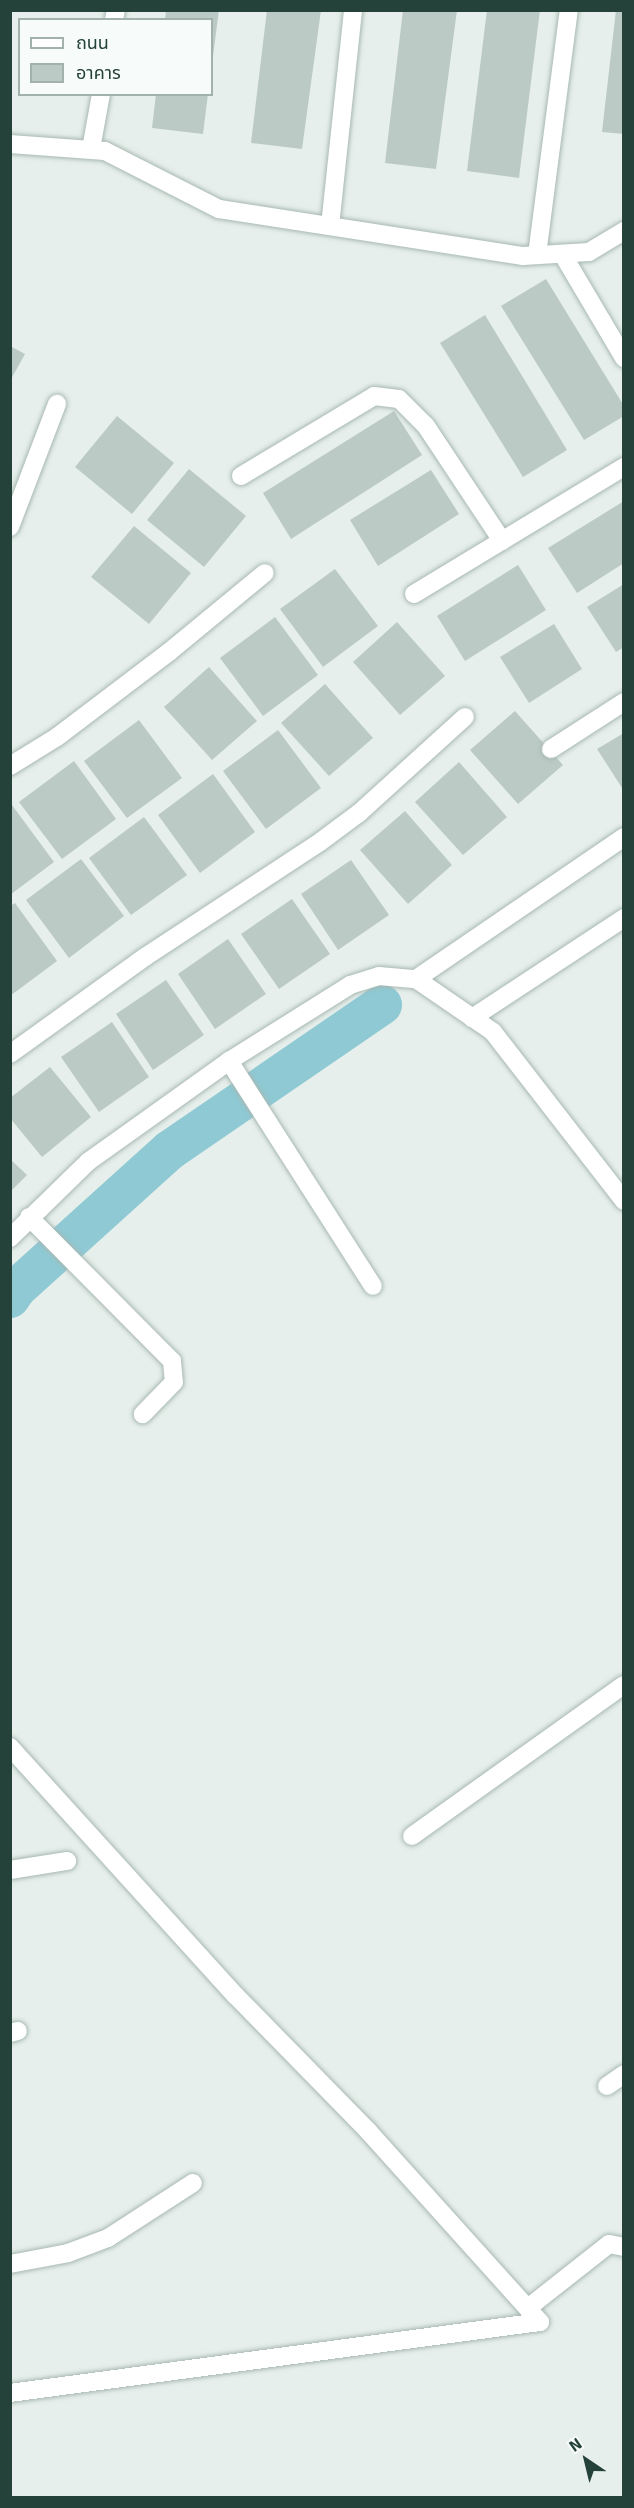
<!DOCTYPE html>
<meta charset="utf-8">
<style>
body{margin:0}
#map{position:relative;width:634px;height:2508px;overflow:hidden;background:#e6efeb;font-family:Signika,"Noto Sans Thai",sans-serif}
div>[style]{position:absolute}
.canal>*{height:40px;margin:-20px;padding:0 20px;transform-origin:20px;border-radius:20px;background:#8ec9d4}
.building>*{inset:0;background:#bbcac4}
.roads{filter:drop-shadow(0 0 2px #a8b8b2) drop-shadow(0 0 2px #a8b8b2)}
.minor>*{height:18px;margin:-9px;padding:0 9px;transform-origin:9px;border-radius:9px;background:#fff}
span{translate:-50% -50%;white-space:nowrap;text-align:center;line-height:1.15;-webkit-text-stroke:4.5px #f7fbf9;paint-order:stroke}
.frame{position:absolute;inset:0;border:12px solid #24423a;pointer-events:none}
.legend{position:absolute;left:18px;top:18px;width:195px;height:78px;box-sizing:border-box;background:#f7fbf9;border:2px solid #a3b1ad;margin:0;padding:8px 10px;list-style:none;font-size:18px;color:#24423a}
.legend li{display:flex;align-items:center;gap:12px;height:30px}
.legend b{width:30px;border:2px solid #a3b1ad}
.north{position:absolute;left:556px;top:2430px;width:60px;height:60px;-webkit-text-stroke:4px #f7fbf9;paint-order:stroke;rotate:325deg;font-size:16px;font-weight:700;line-height:24px;text-align:center;color:#24423a}
.north::after{content:'';display:block;margin:auto;width:21px;height:27px;background:#24423a;clip-path:polygon(50% 0,100% 100%,50% 72%,0 100%)}
</style>
<div id="map">
<div class="canal">
<div style="left:10px;top:1298px;width:11px;rotate:-56deg"></div>
<div style="left:16px;top:1289px;width:207px;rotate:-42.1deg"></div>
<div style="left:170px;top:1150px;width:257px;rotate:-34.4deg"></div>
</div>
<div class="building">
<div style="clip-path:polygon(166px 10px,219px 10px,213px 56px,212px 20px,165px 20px)"></div>
<div style="clip-path:polygon(267px 10px,321px 10px,302px 149px,251px 143px)"></div>
<div style="clip-path:polygon(403px 10px,457px 10px,436px 169px,385px 163px)"></div>
<div style="clip-path:polygon(487px 10px,540px 10px,519px 178px,467px 171px)"></div>
<div style="clip-path:polygon(616px 10px,624px 10px,624px 134px,602px 132px)"></div>
<div style="clip-path:polygon(208px 94px,203px 134px,152px 128px,156px 94px)"></div>
<div style="clip-path:polygon(546px 279px,624px 406px,624px 416px,584px 440px,501px 306px)"></div>
<div style="clip-path:polygon(485px 315px,567px 450px,523px 477px,440px 343px)"></div>
<div style="clip-path:polygon(10px 346px,25px 354px,10px 381px)"></div>
<div style="clip-path:polygon(394px 411px,422px 455px,291px 539px,263px 493px)"></div>
<div style="clip-path:polygon(117px 416px,174px 463px,132px 514px,75px 467px)"></div>
<div style="clip-path:polygon(189px 469px,246px 516px,204px 567px,147px 520px)"></div>
<div style="clip-path:polygon(431px 470px,459px 514px,378px 566px,350px 520px)"></div>
<div style="clip-path:polygon(624px 501px,624px 563px,577px 593px,548px 548px)"></div>
<div style="clip-path:polygon(134px 526px,191px 573px,149px 624px,91px 577px)"></div>
<div style="clip-path:polygon(518px 565px,546px 610px,465px 661px,437px 616px)"></div>
<div style="clip-path:polygon(335px 569px,378px 626px,323px 667px,280px 609px)"></div>
<div style="clip-path:polygon(624px 584px,624px 647px,616px 652px,587px 607px)"></div>
<div style="clip-path:polygon(275px 617px,318px 675px,263px 716px,220px 658px)"></div>
<div style="clip-path:polygon(397px 622px,445px 676px,400px 715px,353px 662px)"></div>
<div style="clip-path:polygon(554px 624px,582px 669px,529px 703px,500px 657px)"></div>
<div style="clip-path:polygon(209px 667px,257px 721px,212px 760px,164px 707px)"></div>
<div style="clip-path:polygon(325px 684px,373px 738px,329px 776px,281px 723px)"></div>
<div style="clip-path:polygon(515px 711px,563px 765px,518px 804px,470px 750px)"></div>
<div style="clip-path:polygon(139px 720px,182px 778px,127px 818px,84px 761px)"></div>
<div style="clip-path:polygon(278px 730px,321px 788px,266px 829px,223px 771px)"></div>
<div style="clip-path:polygon(624px 733px,624px 791px,597px 749px)"></div>
<div style="clip-path:polygon(74px 761px,116px 819px,62px 859px,19px 802px)"></div>
<div style="clip-path:polygon(459px 762px,507px 817px,463px 855px,415px 802px)"></div>
<div style="clip-path:polygon(213px 774px,255px 832px,200px 873px,158px 815px)"></div>
<div style="clip-path:polygon(12px 805px,54px 862px,10px 895px,10px 806px)"></div>
<div style="clip-path:polygon(405px 811px,452px 865px,408px 904px,360px 850px)"></div>
<div style="clip-path:polygon(144px 817px,187px 875px,131px 915px,89px 858px)"></div>
<div style="clip-path:polygon(81px 859px,124px 916px,69px 958px,26px 900px)"></div>
<div style="clip-path:polygon(351px 860px,389px 915px,338px 950px,301px 894px)"></div>
<div style="clip-path:polygon(292px 899px,330px 954px,279px 989px,241px 934px)"></div>
<div style="clip-path:polygon(15px 903px,57px 961px,10px 996px,10px 906px)"></div>
<div style="clip-path:polygon(228px 939px,266px 994px,215px 1029px,178px 974px)"></div>
<div style="clip-path:polygon(166px 980px,204px 1035px,153px 1070px,116px 1014px)"></div>
<div style="clip-path:polygon(112px 1022px,149px 1077px,99px 1112px,61px 1057px)"></div>
<div style="clip-path:polygon(50px 1067px,91px 1117px,42px 1157px,10px 1118px,10px 1098px)"></div>
<div style="clip-path:polygon(10px 1159px,27px 1175px,10px 1192px)"></div>
</div>
<div class="roads">
<div class="minor">
<div style="left:114px;top:20px;width:10px;rotate:-79deg"></div>
<div style="left:10px;top:144px;width:95px;rotate:4.2deg"></div>
<div style="left:105px;top:151px;width:128px;rotate:27deg"></div>
<div style="left:219px;top:209px;width:308px;rotate:8.8deg"></div>
<div style="left:523px;top:256px;width:66px;rotate:-3.5deg"></div>
<div style="left:589px;top:252px;width:41px;rotate:-31deg"></div>
<div style="left:91px;top:149px;width:56px;rotate:-79.7deg"></div>
<div style="left:330px;top:226px;width:217px;rotate:-83.9deg"></div>
<div style="left:537px;top:255px;width:247px;rotate:-82.6deg"></div>
<div style="left:563px;top:255px;width:120px;rotate:59.4deg"></div>
<div style="left:241px;top:476px;width:155px;rotate:-31deg"></div>
<div style="left:374px;top:396px;width:25px;rotate:7deg"></div>
<div style="left:399px;top:399px;width:38px;rotate:45deg"></div>
<div style="left:426px;top:426px;width:138px;rotate:56.5deg"></div>
<div style="left:10px;top:527px;width:132px;rotate:-69.1deg"></div>
<div style="left:414px;top:594px;width:245px;rotate:-31.2deg"></div>
<div style="left:551px;top:749px;width:87px;rotate:-32.8deg"></div>
<div style="left:10px;top:766px;width:55px;rotate:-31.7deg"></div>
<div style="left:57px;top:737px;width:141px;rotate:-37.2deg"></div>
<div style="left:169px;top:652px;width:124px;rotate:-39.5deg"></div>
<div style="left:416px;top:979px;width:252px;rotate:-34.3deg"></div>
<div style="left:472px;top:1018px;width:182px;rotate:-33.3deg"></div>
<div style="left:10px;top:1054px;width:166px;rotate:-35.7deg"></div>
<div style="left:145px;top:957px;width:209px;rotate:-33.3deg"></div>
<div style="left:320px;top:842px;width:49px;rotate:-36.6deg"></div>
<div style="left:359px;top:813px;width:143px;rotate:-42.2deg"></div>
<div style="left:229px;top:1061px;width:267px;rotate:57.4deg"></div>
<div style="left:29px;top:1217px;width:203px;rotate:45.2deg"></div>
<div style="left:172px;top:1361px;width:21px;rotate:85deg"></div>
<div style="left:174px;top:1382px;width:45px;rotate:134.1deg"></div>
<div style="left:10px;top:1238px;width:110px;rotate:-44.3deg"></div>
<div style="left:89px;top:1161px;width:172px;rotate:-35.5deg"></div>
<div style="left:229px;top:1061px;width:143px;rotate:-32.1deg"></div>
<div style="left:350px;top:985px;width:30px;rotate:-17deg"></div>
<div style="left:379px;top:976px;width:37px;rotate:5deg"></div>
<div style="left:416px;top:979px;width:93px;rotate:34.5deg"></div>
<div style="left:493px;top:1032px;width:214px;rotate:52.2deg"></div>
<div style="left:10px;top:1747px;width:336px;rotate:47.8deg"></div>
<div style="left:236px;top:1996px;width:189px;rotate:45.6deg"></div>
<div style="left:368px;top:2131px;width:257px;rotate:48deg"></div>
<div style="left:540px;top:2322px;width:535px;rotate:172.37deg"></div>
<div style="left:412px;top:1836px;width:260px;rotate:-35.5deg"></div>
<div style="left:10px;top:1870px;width:58px;rotate:-9deg"></div>
<div style="left:10px;top:2033px;width:8px;rotate:-14deg"></div>
<div style="left:607px;top:2086px;width:21px;rotate:-35deg"></div>
<div style="left:10px;top:2264px;width:59px;rotate:-10.7deg"></div>
<div style="left:68px;top:2253px;width:43px;rotate:-20.6deg"></div>
<div style="left:108px;top:2238px;width:101px;rotate:-32.9deg"></div>
<div style="left:529px;top:2307px;width:102px;rotate:-38.2deg"></div>
<div style="left:609px;top:2244px;width:15px;rotate:11deg"></div>
</div>
</div>
<div class="frame"></div>
<ul class="legend">
<li><b style="height:8px;background:#fff"></b>ถนน</li>
<li><b style="height:16px;background:#bbcac4"></b>อาคาร</li>
</ul>
<div class="north">N</div>
</div>
